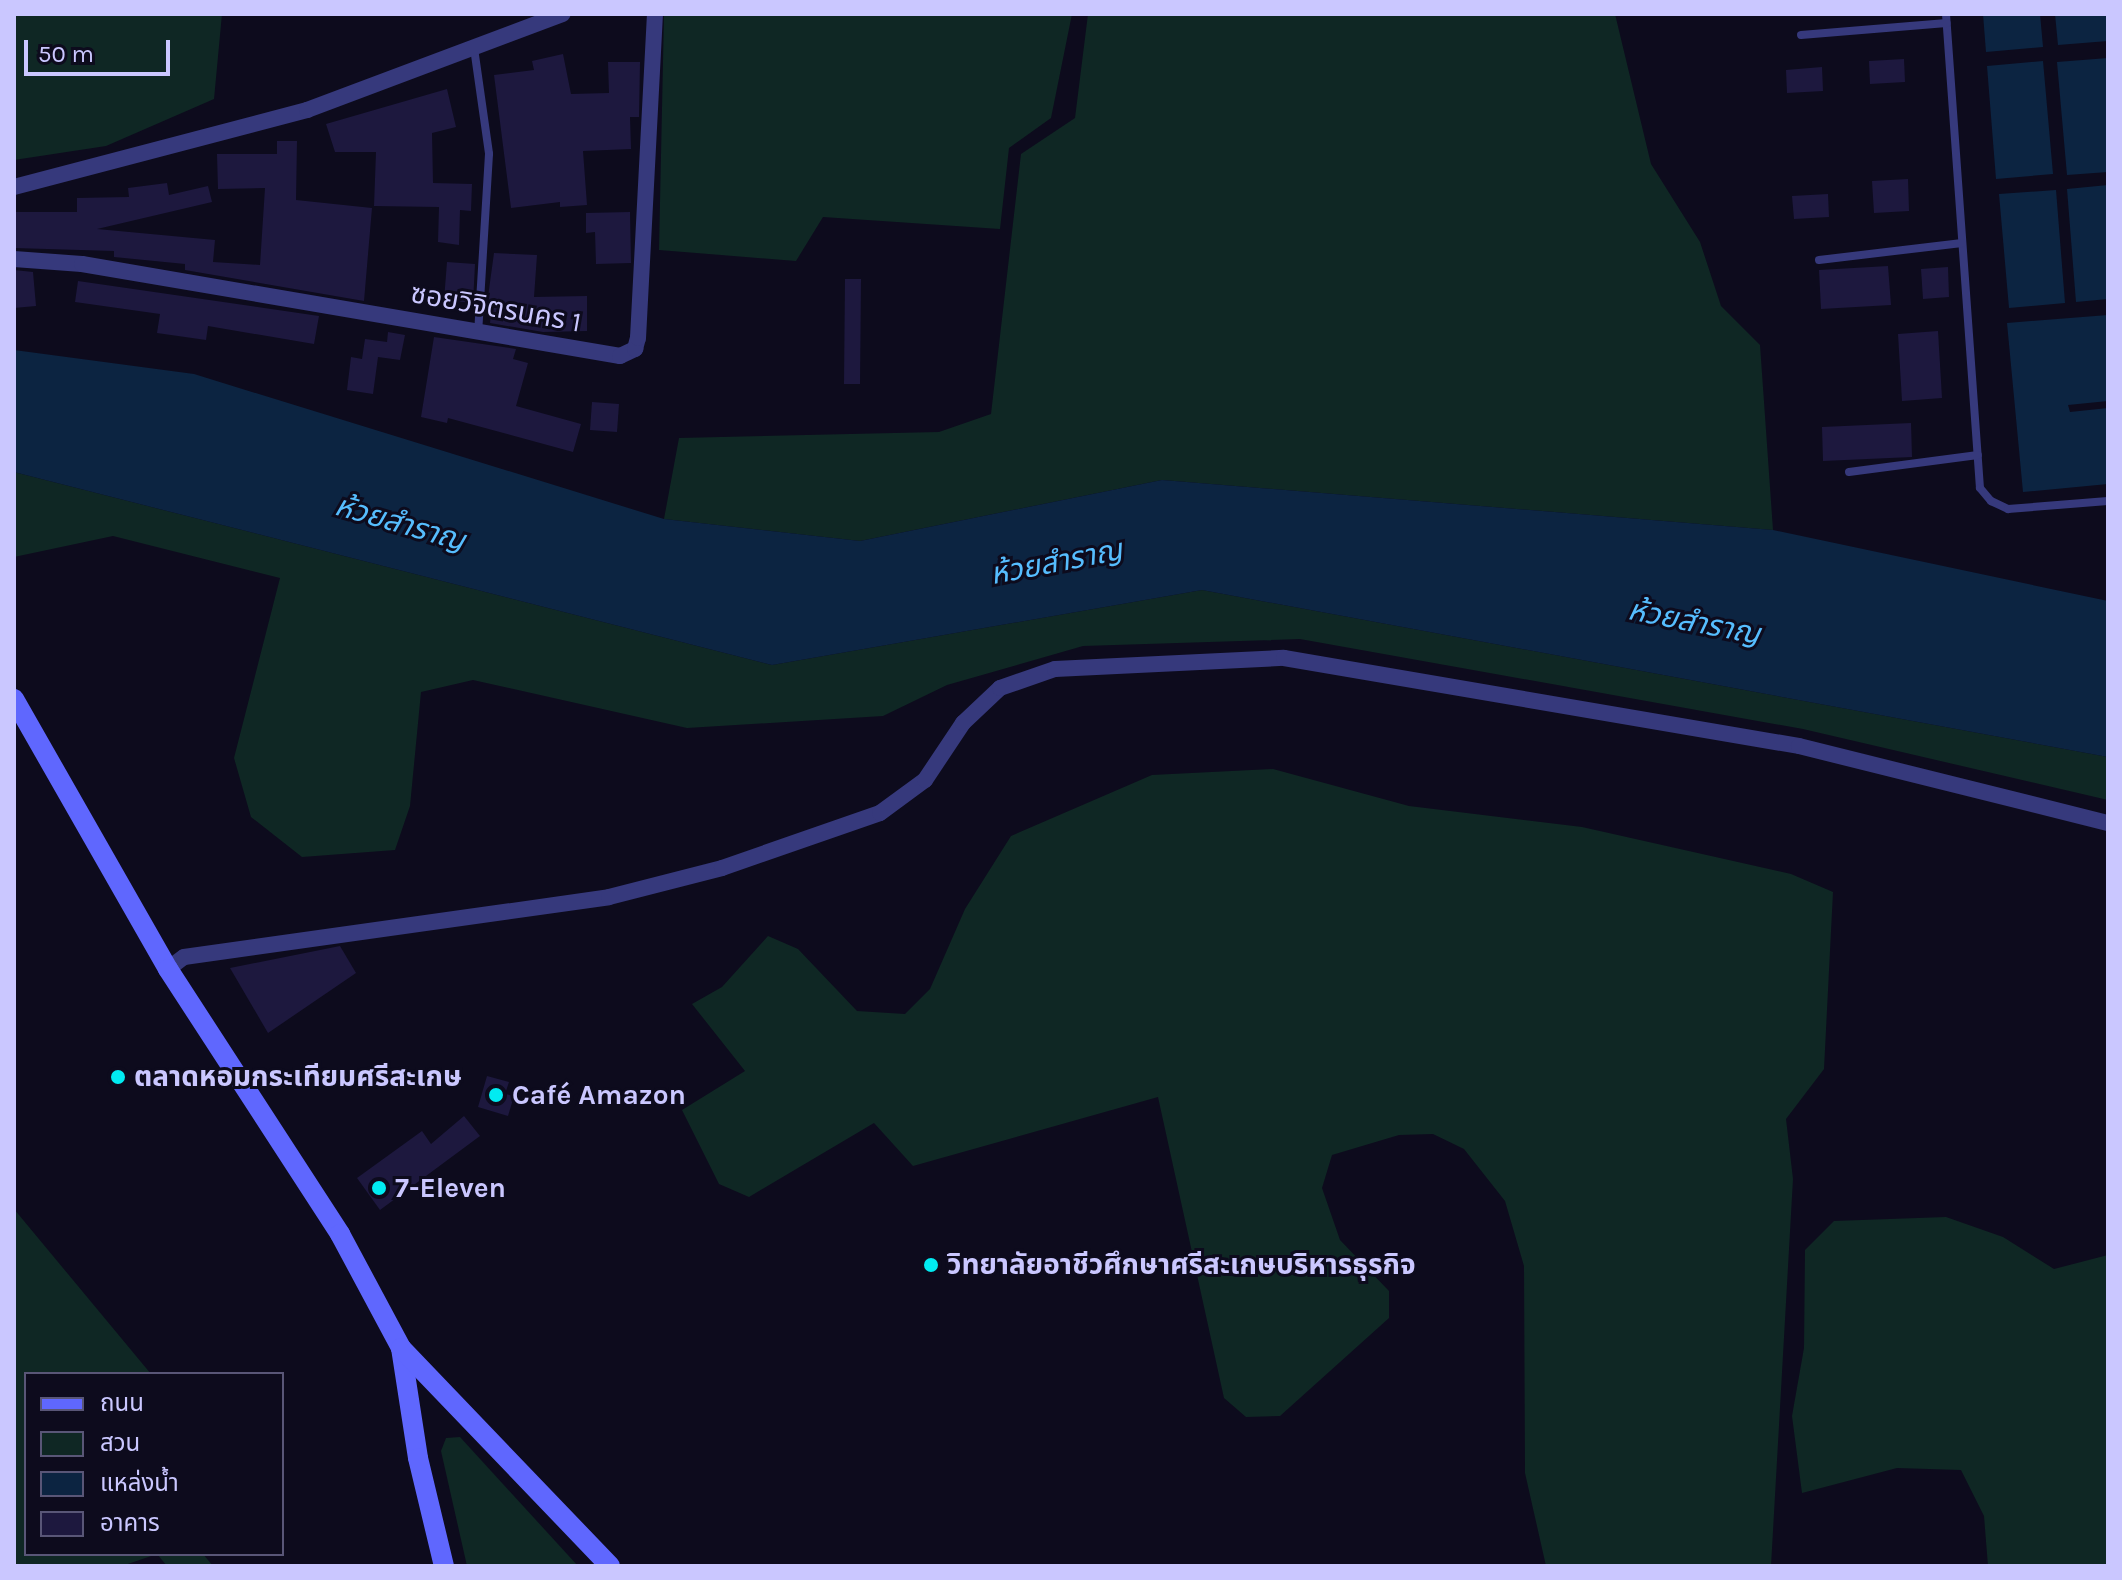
<!DOCTYPE html>
<meta charset="utf-8">
<style>
body{margin:0}
#map{position:relative;width:2122px;height:1580px;overflow:hidden;background:#0d0b1d;font-family:Karla,"Noto Sans Thai",sans-serif}
div>[style]{position:absolute}
.green>*{inset:0;background:#0f2724}
.water>*{inset:0;background:#0c2441}
.building>*{inset:0;background:#1d183e}
.lane>*{height:8px;margin:-4px;padding:0 4px;transform-origin:4px;border-radius:4px;background:#36397c}
.street>*{height:16px;margin:-8px;padding:0 8px;transform-origin:8px;border-radius:8px;background:#36397c}
.secondary>*{height:20px;margin:-10px;padding:0 10px;transform-origin:10px;border-radius:10px;background:#5f67fe}
.dots>*{width:22px;height:22px;translate:-50% -50%;box-sizing:border-box;border:4px solid #0d0b1d;border-radius:50%}
span{translate:-50% -50%;white-space:nowrap;text-align:center;line-height:1.15;-webkit-text-stroke:6px #0d0b1d;paint-order:stroke}
.street-label{font-size:28px;color:#cac7ff}
.poi-label{font-size:28px;color:#cac7ff;font-weight:700}
.left{translate:0 -50%;text-align:left}
.water-label{font-size:30px;color:#56bdfe;font-style:italic}
.frame{position:absolute;inset:0;border:16px solid #cac7ff;pointer-events:none}
.legend{position:absolute;left:24px;top:1372px;width:260px;height:184px;box-sizing:border-box;background:#0d0b1d;border:2px solid #595677;margin:0;padding:10px 14px;list-style:none;font-size:24px;color:#cac7ff}
.legend li{display:flex;align-items:center;gap:16px;height:40px}
.legend b{width:40px;border:2px solid #595677}
.scale{position:absolute;left:24px;top:40px;width:146px;height:36px;box-sizing:border-box;border:4px solid #cac7ff;border-top:0;padding-left:10px;font-size:24px;line-height:28px;white-space:nowrap;color:#cac7ff;-webkit-text-stroke:6px #0d0b1d;paint-order:stroke}
</style>
<div id="map">
<div class="green">
<div style="clip-path:polygon(14px 14px,222px 14px,214px 99px,106px 146px,14px 160px)"></div>
<div style="clip-path:polygon(664px 14px,1072px 14px,1051px 118px,1009px 148px,1000px 229px,823px 217px,796px 261px,659px 250px)"></div>
<div style="clip-path:polygon(1088px 14px,1615px 14px,1651px 164px,1700px 242px,1721px 306px,1760px 345px,1773px 530px,1162px 480px,860px 541px,664px 519px,679px 438px,939px 432px,991px 414px,1021px 154px,1075px 118px)"></div>
<div style="clip-path:polygon(14px 472px,772px 665px,1202px 590px,2108px 757px,2108px 800px,1803px 729px,1300px 639px,1083px 646px,947px 685px,883px 716px,687px 728px,473px 680px,421px 692px,410px 806px,395px 850px,302px 857px,251px 817px,234px 758px,280px 578px,113px 536px,14px 557px)"></div>
<div style="clip-path:polygon(1273px 769px,1409px 806px,1582px 827px,1791px 874px,1833px 892px,1824px 1069px,1786px 1119px,1793px 1179px,1771px 1566px,1546px 1566px,1525px 1473px,1524px 1266px,1505px 1201px,1464px 1149px,1433px 1134px,1399px 1135px,1332px 1155px,1322px 1188px,1340px 1240px,1389px 1291px,1389px 1318px,1280px 1416px,1246px 1417px,1224px 1398px,1158px 1097px,913px 1166px,874px 1123px,749px 1197px,719px 1184px,682px 1110px,745px 1071px,692px 1004px,722px 987px,768px 936px,798px 949px,857px 1011px,905px 1014px,930px 989px,965px 909px,1011px 836px,1152px 775px)"></div>
<div style="clip-path:polygon(14px 1209px,151px 1374px,26px 1374px,26px 1554px,203px 1554px,213px 1566px,167px 1566px,157px 1554px,122px 1566px,14px 1566px)"></div>
<div style="clip-path:polygon(1946px 1217px,2003px 1237px,2054px 1269px,2108px 1255px,2108px 1566px,1988px 1566px,1984px 1516px,1961px 1470px,1897px 1468px,1802px 1493px,1792px 1416px,1804px 1348px,1805px 1250px,1834px 1221px)"></div>
<div style="clip-path:polygon(460px 1437px,578px 1566px,467px 1566px,441px 1451px,446px 1438px)"></div>
</div>
<div class="water">
<div style="clip-path:polygon(1983px 14px,2040px 14px,2043px 47px,1986px 52px)"></div>
<div style="clip-path:polygon(2055px 14px,2108px 14px,2108px 41px,2058px 45px)"></div>
<div style="clip-path:polygon(2108px 58px,2108px 172px,2067px 175px,2057px 62px)"></div>
<div style="clip-path:polygon(2043px 61px,2053px 174px,1996px 179px,1987px 66px)"></div>
<div style="clip-path:polygon(2108px 185px,2108px 299px,2076px 302px,2067px 189px)"></div>
<div style="clip-path:polygon(2056px 190px,2065px 303px,2009px 308px,1999px 194px)"></div>
<div style="clip-path:polygon(2108px 315px,2108px 401px,2068px 405px,2070px 412px,2108px 408px,2108px 484px,2023px 492px,2007px 323px)"></div>
<div style="clip-path:polygon(14px 350px,194px 374px,664px 519px,860px 541px,1162px 480px,1773px 530px,2108px 601px,2108px 757px,1202px 590px,772px 665px,14px 472px)"></div>
</div>
<div class="building">
<div style="clip-path:polygon(563px 54px,571px 94px,609px 93px,608px 62px,640px 62px,639px 117px,630px 117px,631px 149px,583px 151px,587px 205px,560px 207px,560px 202px,511px 208px,494px 75px,534px 70px,532px 61px)"></div>
<div style="clip-path:polygon(1904px 59px,1905px 82px,1870px 84px,1869px 61px)"></div>
<div style="clip-path:polygon(1822px 67px,1823px 91px,1787px 93px,1786px 70px)"></div>
<div style="clip-path:polygon(447px 89px,456px 127px,432px 133px,433px 183px,472px 184px,471px 211px,460px 210px,459px 245px,438px 242px,439px 207px,374px 206px,376px 152px,335px 152px,326px 124px)"></div>
<div style="clip-path:polygon(277px 141px,297px 141px,296px 200px,372px 208px,364px 301px,185px 270px,185px 264px,114px 257px,114px 251px,14px 248px,14px 212px,77px 212px,77px 198px,129px 197px,128px 188px,167px 183px,169px 195px,208px 186px,212px 202px,97px 229px,215px 240px,213px 262px,260px 265px,265px 188px,218px 189px,217px 154px,277px 154px)"></div>
<div style="clip-path:polygon(1908px 179px,1909px 211px,1874px 213px,1872px 181px)"></div>
<div style="clip-path:polygon(1828px 194px,1829px 217px,1794px 219px,1792px 196px)"></div>
<div style="clip-path:polygon(630px 212px,631px 263px,596px 264px,595px 232px,586px 233px,586px 213px)"></div>
<div style="clip-path:polygon(494px 253px,537px 255px,534px 297px,587px 296px,587px 331px,543px 332px,490px 323px,492px 304px,487px 304px)"></div>
<div style="clip-path:polygon(447px 262px,475px 264px,473px 303px,444px 300px)"></div>
<div style="clip-path:polygon(1888px 266px,1891px 305px,1821px 309px,1819px 270px)"></div>
<div style="clip-path:polygon(1948px 267px,1949px 297px,1923px 299px,1921px 269px)"></div>
<div style="clip-path:polygon(14px 270px,33px 272px,36px 306px,14px 308px)"></div>
<div style="clip-path:polygon(845px 279px,861px 279px,860px 384px,844px 384px)"></div>
<div style="clip-path:polygon(78px 281px,319px 316px,314px 344px,208px 326px,206px 340px,157px 333px,160px 314px,75px 302px)"></div>
<div style="clip-path:polygon(1938px 331px,1942px 398px,1902px 401px,1898px 334px)"></div>
<div style="clip-path:polygon(388px 332px,405px 335px,400px 360px,378px 357px,373px 394px,347px 390px,351px 357px,362px 359px,365px 339px,387px 342px)"></div>
<div style="clip-path:polygon(434px 337px,516px 349px,513px 359px,528px 363px,516px 406px,581px 424px,573px 452px,448px 418px,447px 423px,421px 417px)"></div>
<div style="clip-path:polygon(592px 402px,619px 404px,617px 432px,590px 430px)"></div>
<div style="clip-path:polygon(1911px 423px,1912px 457px,1823px 461px,1822px 427px)"></div>
<div style="clip-path:polygon(340px 946px,356px 973px,268px 1033px,230px 968px)"></div>
<div style="clip-path:polygon(487px 1076px,509px 1082px,505px 1094px,514px 1096px,508px 1116px,478px 1107px)"></div>
<div style="clip-path:polygon(464px 1116px,480px 1136px,380px 1210px,357px 1178px,422px 1131px,431px 1144px)"></div>
</div>
<div class="lane">
<div style="left:1946px;top:14px;width:475px;rotate:85.9deg"></div>
<div style="left:1980px;top:488px;width:17px;rotate:50deg"></div>
<div style="left:1991px;top:501px;width:19px;rotate:25deg"></div>
<div style="left:2008px;top:509px;width:100px;rotate:-4.6deg"></div>
<div style="left:1801px;top:35px;width:146px;rotate:-4.7deg"></div>
<div style="left:474px;top:48px;width:107px;rotate:81.9deg"></div>
<div style="left:489px;top:154px;width:178px;rotate:93.5deg"></div>
<div style="left:1819px;top:260px;width:144px;rotate:-6.8deg"></div>
<div style="left:1849px;top:472px;width:130px;rotate:-7.5deg"></div>
</div>
<div class="street">
<div style="left:14px;top:187px;width:303px;rotate:-14.7deg"></div>
<div style="left:307px;top:110px;width:273px;rotate:-20.6deg"></div>
<div style="left:14px;top:259px;width:68px;rotate:4.2deg"></div>
<div style="left:82px;top:264px;width:546px;rotate:9.7deg"></div>
<div style="left:620px;top:356px;width:17px;rotate:-25deg"></div>
<div style="left:635px;top:349px;width:11px;rotate:-75deg"></div>
<div style="left:638px;top:338px;width:324px;rotate:-87deg"></div>
<div style="left:168px;top:969px;width:20px;rotate:-37deg"></div>
<div style="left:184px;top:957px;width:429px;rotate:-8deg"></div>
<div style="left:609px;top:897px;width:117px;rotate:-14.4deg"></div>
<div style="left:722px;top:868px;width:167px;rotate:-19.2deg"></div>
<div style="left:880px;top:813px;width:56px;rotate:-36.3deg"></div>
<div style="left:925px;top:780px;width:69px;rotate:-56.3deg"></div>
<div style="left:963px;top:723px;width:51px;rotate:-43.4deg"></div>
<div style="left:1000px;top:688px;width:58px;rotate:-19.1deg"></div>
<div style="left:1055px;top:669px;width:229px;rotate:-2.8deg"></div>
<div style="left:1284px;top:658px;width:522px;rotate:9.7deg"></div>
<div style="left:1799px;top:746px;width:318px;rotate:14deg"></div>
</div>
<div class="secondary">
<div style="left:14px;top:699px;width:311px;rotate:60.3deg"></div>
<div style="left:168px;top:969px;width:316px;rotate:57deg"></div>
<div style="left:340px;top:1234px;width:129px;rotate:61.8deg"></div>
<div style="left:401px;top:1348px;width:111px;rotate:81.2deg"></div>
<div style="left:418px;top:1458px;width:111px;rotate:76.5deg"></div>
<div style="left:401px;top:1348px;width:302px;rotate:46.2deg"></div>
</div>
<div class="dots">
<div style="left:118px;top:1077px;background:#01ebf1"></div>
<div style="left:496px;top:1095px;background:#01ebf1"></div>
<div style="left:379px;top:1188px;background:#01ebf1"></div>
<div style="left:931px;top:1265px;background:#01ebf1"></div>
</div>
<div class="street-label">
<span style="left:496px;top:308px;rotate:10deg">ซอยวิจิตรนคร 1</span>
</div>
<div class="poi-label">
<span class="left" style="left:134px;top:1077px">ตลาดหอมกระเทียมศรีสะเกษ</span>
<span class="left" style="left:512px;top:1095px">Café Amazon</span>
<span class="left" style="left:395px;top:1188px">7-Eleven</span>
<span class="left" style="left:947px;top:1265px">วิทยาลัยอาชีวศึกษาศรีสะเกษบริหารธุรกิจ</span>
</div>
<div class="water-label">
<span style="left:400px;top:523px;rotate:16deg">ห้วยสำราญ</span>
<span style="left:1056px;top:562px;rotate:-11deg">ห้วยสำราญ</span>
<span style="left:1694px;top:622px;rotate:11deg">ห้วยสำราญ</span>
</div>
<div class="frame"></div>
<ul class="legend">
<li><b style="height:10px;background:#5f67fe"></b>ถนน</li>
<li><b style="height:22px;background:#0f2724"></b>สวน</li>
<li><b style="height:22px;background:#0c2441"></b>แหล่งน้ำ</li>
<li><b style="height:22px;background:#1d183e"></b>อาคาร</li>
</ul>
<div class="scale">50 m</div>
</div>
